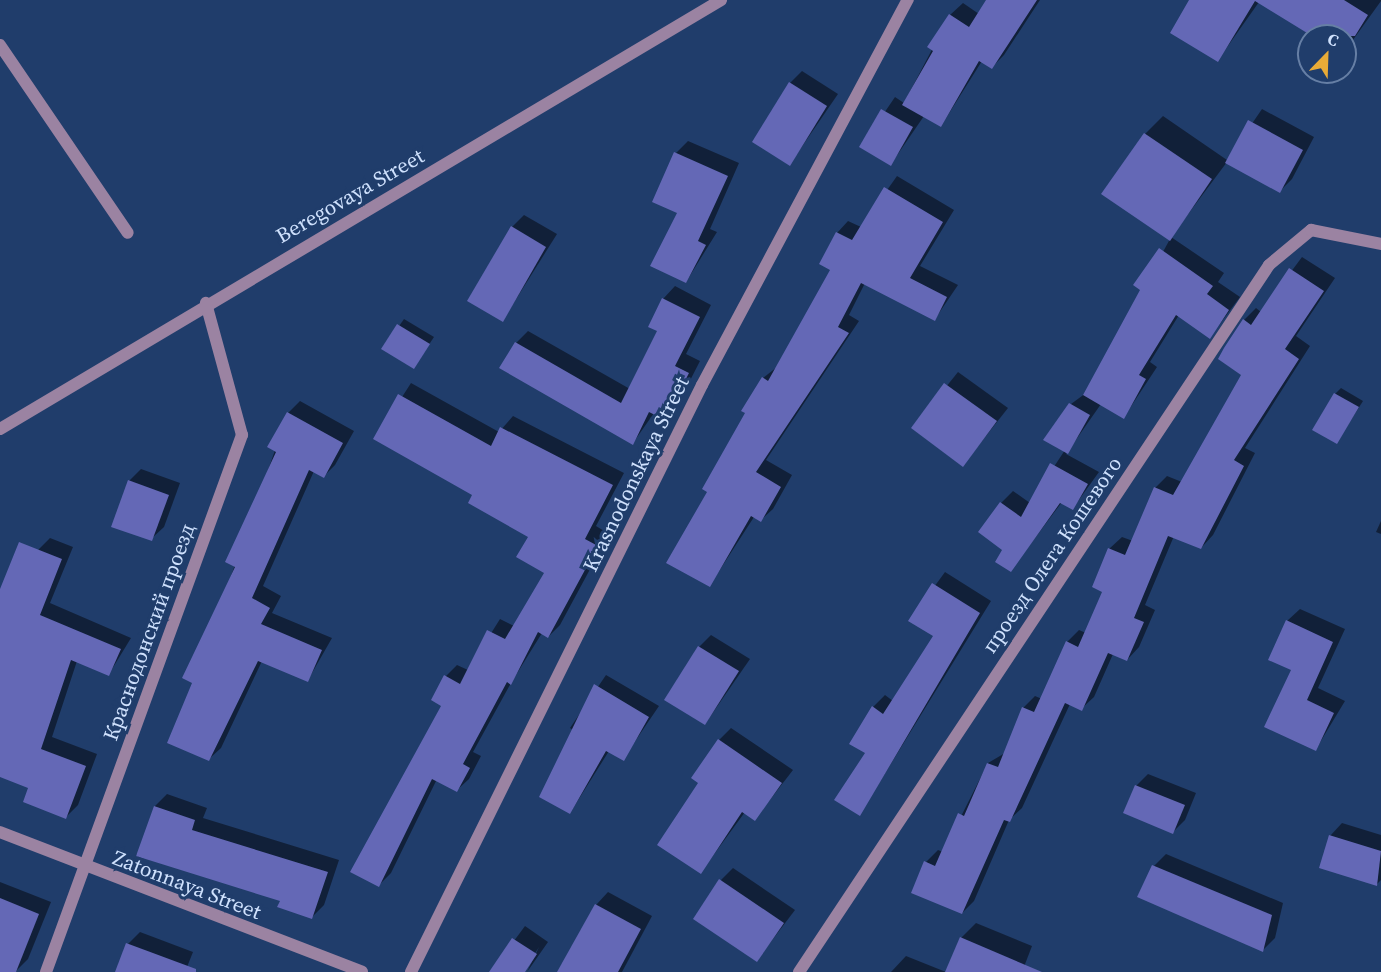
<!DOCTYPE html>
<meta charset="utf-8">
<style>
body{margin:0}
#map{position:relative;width:1381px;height:972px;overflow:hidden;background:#203d6b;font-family:"Source Serif 4",serif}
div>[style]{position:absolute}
.shadow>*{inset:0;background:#0007}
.building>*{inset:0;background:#6468b6}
.lane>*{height:12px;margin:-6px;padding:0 6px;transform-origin:6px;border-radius:6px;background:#9b83a2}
.street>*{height:12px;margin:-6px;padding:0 6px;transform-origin:6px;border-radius:6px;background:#9b83a2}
span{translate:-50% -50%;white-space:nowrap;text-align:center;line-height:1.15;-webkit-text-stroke:6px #203d6b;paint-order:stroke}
.street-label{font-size:21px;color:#cfe1fd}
.north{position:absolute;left:1297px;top:24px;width:60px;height:60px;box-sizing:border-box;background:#203d6b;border:2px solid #667fa5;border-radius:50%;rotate:23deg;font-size:16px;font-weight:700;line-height:24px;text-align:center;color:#cfe1fd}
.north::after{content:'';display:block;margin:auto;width:21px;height:27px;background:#e8ab37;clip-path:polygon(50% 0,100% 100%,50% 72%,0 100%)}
</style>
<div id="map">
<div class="shadow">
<div style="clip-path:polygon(988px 0,1040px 0,1004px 55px,992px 67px,982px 61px,941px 126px,924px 116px,891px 164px,861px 147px,895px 97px,904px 103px,950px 15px,963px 3px,979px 14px)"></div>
<div style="clip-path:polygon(1191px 0,1381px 0,1381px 1px,1345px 51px,1345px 36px,1315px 36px,1259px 2px,1218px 60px)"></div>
<div style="clip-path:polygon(802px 71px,838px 94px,790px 164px,790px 83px)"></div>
<div style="clip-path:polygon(1262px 109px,1314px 137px,1292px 179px,1280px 191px,1227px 162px,1171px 237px,1224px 273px,1218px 282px,1240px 297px,1210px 337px,1179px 315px,1150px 362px,1157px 367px,1124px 417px,1101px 404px,1066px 454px,1099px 472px,1073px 508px,1062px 502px,1011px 570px,1001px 503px,1013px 491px,1030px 503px,1065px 450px,1046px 439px,1071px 404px,1086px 393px,1170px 239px,1145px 134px,1163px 116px,1227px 160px)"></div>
<div style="clip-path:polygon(688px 141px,739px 163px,710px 229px,717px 232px,686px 282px,676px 153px)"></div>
<div style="clip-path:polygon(897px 176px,954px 210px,920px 266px,958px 285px,935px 319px,865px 283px,849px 315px,859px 321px,766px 460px,792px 475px,773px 509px,761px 520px,754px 517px,710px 585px,709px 491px,763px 378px,777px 367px,832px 269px,837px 233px,848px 221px,861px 227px)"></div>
<div style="clip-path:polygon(524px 215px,557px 234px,503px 320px,512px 227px)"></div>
<div style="clip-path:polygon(1302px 257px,1335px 278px,1296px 336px,1310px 346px,1245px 448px,1255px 453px,1213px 535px,1201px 548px,1174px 536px,1145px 605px,1155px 610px,1139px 647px,1127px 660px,1113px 654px,1094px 697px,1081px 709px,1070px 704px,1022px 808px,1009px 820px,974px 901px,962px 913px,926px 862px,938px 850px,943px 852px,988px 763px,1005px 753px,1023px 708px,1035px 696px,1042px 699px,1067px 642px,1079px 630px,1086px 633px,1104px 591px,1109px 549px,1122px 537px,1133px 541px,1155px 488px,1167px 476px,1182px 482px,1243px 374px,1244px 320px,1256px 308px,1261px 312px)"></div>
<div style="clip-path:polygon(675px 286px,711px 305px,686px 354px,700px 361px,677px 406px,665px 418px,654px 413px,633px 443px,516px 343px,528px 331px,630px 389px,659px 331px,663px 299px)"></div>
<div style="clip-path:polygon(404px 319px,434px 337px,414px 367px,383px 349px)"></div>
<div style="clip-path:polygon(958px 372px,1008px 408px,963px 465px,913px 428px)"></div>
<div style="clip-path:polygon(411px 383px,499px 432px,513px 416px,624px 473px,596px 526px,609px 534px,560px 625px,548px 637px,542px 633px,511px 683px,473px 752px,481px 756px,469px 779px,457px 790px,437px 779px,391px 873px,379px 885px,443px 705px,446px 676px,457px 665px,468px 670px,500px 619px,514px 626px,546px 572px,530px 537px,475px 495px,375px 439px)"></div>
<div style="clip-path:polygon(1341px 388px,1363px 401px,1337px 442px,1335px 394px)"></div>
<div style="clip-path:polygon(300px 401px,354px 431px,335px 465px,324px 476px,314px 471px,263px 586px,281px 596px,272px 613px,332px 638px,308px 680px,262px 661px,221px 748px,209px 759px,194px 682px,288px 413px)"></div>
<div style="clip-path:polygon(141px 469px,180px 483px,164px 527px,151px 539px,129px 481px)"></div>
<div style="clip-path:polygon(1381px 521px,1381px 534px,1376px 532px)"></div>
<div style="clip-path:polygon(50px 538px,73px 547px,50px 603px,131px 638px,109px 674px,77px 661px,52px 737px,97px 754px,78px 805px,66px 817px,30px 787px,0 775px,0 664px,38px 550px)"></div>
<div style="clip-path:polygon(945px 572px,991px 601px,860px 814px,873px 707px,885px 695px,893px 701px,935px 636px,910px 620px)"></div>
<div style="clip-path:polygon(1300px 609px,1345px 629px,1318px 688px,1345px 701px,1316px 749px,1293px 670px,1287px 621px)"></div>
<div style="clip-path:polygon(711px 635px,750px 659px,705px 724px,699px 647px)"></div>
<div style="clip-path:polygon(606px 675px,659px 706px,623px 759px,609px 751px,570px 813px,576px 732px,570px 728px)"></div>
<div style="clip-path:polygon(731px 728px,793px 770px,755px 819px,745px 812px,701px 872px,700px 782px,719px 740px)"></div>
<div style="clip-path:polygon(1148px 774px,1196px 793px,1185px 820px,1173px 832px,1136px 786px)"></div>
<div style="clip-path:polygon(167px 794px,207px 808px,203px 818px,339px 860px,324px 905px,312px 917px,281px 900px,138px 855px,155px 806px)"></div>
<div style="clip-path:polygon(1342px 823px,1381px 835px,1381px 880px,1376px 885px,1330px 836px)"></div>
<div style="clip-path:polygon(1166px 854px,1283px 903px,1275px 938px,1263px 950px,1154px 866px)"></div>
<div style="clip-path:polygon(733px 868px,795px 910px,757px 960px,721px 880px)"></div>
<div style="clip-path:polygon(0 882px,51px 902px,28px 959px,16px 971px,0 965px)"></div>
<div style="clip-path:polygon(608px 892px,652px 916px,622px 972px,566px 972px,596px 905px)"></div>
<div style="clip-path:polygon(976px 923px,1032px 946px,1022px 972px,947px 972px,961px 938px)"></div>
<div style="clip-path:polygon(525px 926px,548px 942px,527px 972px,539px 947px,523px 972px,491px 972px)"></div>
<div style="clip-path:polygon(140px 932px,193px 952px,185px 972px,122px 972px,128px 944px)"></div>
<div style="clip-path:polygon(906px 956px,946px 972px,891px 972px)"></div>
</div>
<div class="building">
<div style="clip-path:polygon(986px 0,1037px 0,992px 69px,979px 61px,941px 127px,902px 105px,933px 51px,927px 47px,949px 14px,969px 27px)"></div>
<div style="clip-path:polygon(1189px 0,1344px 0,1368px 15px,1355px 36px,1312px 36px,1255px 1px,1218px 62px,1170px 33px)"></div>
<div style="clip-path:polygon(789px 82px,827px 106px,790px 166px,752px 142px)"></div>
<div style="clip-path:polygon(881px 109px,913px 127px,891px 166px,859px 147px)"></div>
<div style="clip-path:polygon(1248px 120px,1303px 150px,1280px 193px,1225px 163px)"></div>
<div style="clip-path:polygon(1144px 133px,1212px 179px,1170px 241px,1101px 194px)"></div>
<div style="clip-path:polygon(674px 152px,728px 176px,698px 241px,706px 245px,686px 283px,650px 266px,677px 213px,652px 202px)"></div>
<div style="clip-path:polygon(884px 187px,943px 222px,910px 278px,947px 297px,935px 321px,861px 283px,838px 327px,849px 333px,756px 472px,781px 487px,761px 522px,751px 516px,710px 587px,666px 563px,707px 492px,702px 489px,745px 413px,741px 411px,762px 377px,768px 381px,830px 270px,819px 264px,836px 232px,852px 240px)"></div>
<div style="clip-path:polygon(511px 226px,546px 247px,503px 322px,467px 301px)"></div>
<div style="clip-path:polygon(1159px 248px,1213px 286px,1207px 294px,1229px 310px,1210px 339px,1176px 315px,1139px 375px,1146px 379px,1124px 419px,1083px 395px,1140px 290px,1133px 285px)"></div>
<div style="clip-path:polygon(1289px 268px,1324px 291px,1285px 349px,1299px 359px,1234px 460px,1244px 466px,1201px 549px,1168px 536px,1134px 618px,1144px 622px,1127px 661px,1108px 653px,1082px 711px,1065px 703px,1010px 822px,1004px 820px,962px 914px,911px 893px,924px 861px,935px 866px,958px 813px,964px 816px,987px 763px,998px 767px,1022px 707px,1034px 712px,1066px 641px,1078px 647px,1102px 592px,1092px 587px,1108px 548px,1125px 555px,1154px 487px,1173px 495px,1241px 375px,1218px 359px,1224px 348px,1243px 319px,1251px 325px)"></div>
<div style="clip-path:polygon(662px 298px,700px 317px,675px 366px,689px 373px,665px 420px,649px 412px,633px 445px,499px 368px,515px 342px,621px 403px,657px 331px,648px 327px)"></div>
<div style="clip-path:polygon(397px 324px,430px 344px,414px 369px,381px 349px)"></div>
<div style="clip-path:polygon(944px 383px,997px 421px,963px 467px,911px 428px)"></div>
<div style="clip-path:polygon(1334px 393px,1359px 407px,1337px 444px,1312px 430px)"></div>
<div style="clip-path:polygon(398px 394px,491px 446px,500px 427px,613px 485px,585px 539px,598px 546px,548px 638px,538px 632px,511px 685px,507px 682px,463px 764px,470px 768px,457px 792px,432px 779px,379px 887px,350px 872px,441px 706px,431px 700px,444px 675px,460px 684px,487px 630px,505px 639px,544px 573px,516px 557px,528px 537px,468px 503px,472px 495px,373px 439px)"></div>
<div style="clip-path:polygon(1069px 403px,1090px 415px,1068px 454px,1043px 440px)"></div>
<div style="clip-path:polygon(287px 412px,343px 443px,324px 478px,309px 470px,252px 598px,270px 608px,261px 624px,322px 650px,308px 682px,258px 661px,209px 761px,167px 743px,192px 683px,182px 678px,235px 567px,225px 562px,276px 452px,267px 447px)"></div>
<div style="clip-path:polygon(1050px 463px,1088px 484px,1073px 510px,1060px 503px,1011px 572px,995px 562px,1002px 550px,978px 532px,1000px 502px,1021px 517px)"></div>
<div style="clip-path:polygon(128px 480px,169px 495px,152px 541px,111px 527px)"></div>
<div style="clip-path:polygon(19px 542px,62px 559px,40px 615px,121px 649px,109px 676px,71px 660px,41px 749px,86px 766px,66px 819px,23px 802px,28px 788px,0 777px,0 589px)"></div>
<div style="clip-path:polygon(932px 583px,980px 613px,860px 816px,834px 800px,865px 753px,849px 744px,872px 706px,883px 714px,933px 636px,908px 621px)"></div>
<div style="clip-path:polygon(1286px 620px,1333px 642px,1307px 700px,1334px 713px,1316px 751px,1264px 727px,1291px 670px,1268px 660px)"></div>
<div style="clip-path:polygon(698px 646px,739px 671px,705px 725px,664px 700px)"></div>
<div style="clip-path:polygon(594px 684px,649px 717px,624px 761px,606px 751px,570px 814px,539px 797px)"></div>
<div style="clip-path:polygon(718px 739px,782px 783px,755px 821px,742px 812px,701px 874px,657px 845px,698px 783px,691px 778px)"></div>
<div style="clip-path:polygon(1135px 785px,1185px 805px,1173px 834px,1123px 813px)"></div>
<div style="clip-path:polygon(154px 806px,195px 820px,192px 830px,328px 872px,312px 919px,277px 907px,280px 901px,136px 856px)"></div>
<div style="clip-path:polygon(1329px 835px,1381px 851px,1377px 886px,1319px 868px)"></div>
<div style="clip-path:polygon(1152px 865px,1272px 915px,1263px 952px,1137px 897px)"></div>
<div style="clip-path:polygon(719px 879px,784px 923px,757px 962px,693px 919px)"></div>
<div style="clip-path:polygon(0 898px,39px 914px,16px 972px,0 972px)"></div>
<div style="clip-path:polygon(595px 904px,641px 929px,618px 972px,557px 972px)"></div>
<div style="clip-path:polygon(960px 937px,1042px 972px,945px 972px)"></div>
<div style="clip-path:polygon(512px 938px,537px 954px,525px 972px,489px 972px)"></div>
<div style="clip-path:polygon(126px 943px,196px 969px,196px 972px,115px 972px)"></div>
</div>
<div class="lane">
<div style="left:0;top:45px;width:227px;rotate:55.8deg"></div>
</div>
<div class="street">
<div style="left:0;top:429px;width:839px;rotate:-30.75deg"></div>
<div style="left:0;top:832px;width:388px;rotate:21.1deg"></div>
<div style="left:46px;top:972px;width:572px;rotate:-69.95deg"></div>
<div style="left:242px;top:435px;width:137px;rotate:-105.3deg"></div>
<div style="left:411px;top:972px;width:655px;rotate:-63.63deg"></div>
<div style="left:702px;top:385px;width:437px;rotate:-61.9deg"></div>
<div style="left:799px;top:972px;width:849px;rotate:-56.38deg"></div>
<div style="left:1269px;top:265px;width:55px;rotate:-39.8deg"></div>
<div style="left:1311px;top:230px;width:71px;rotate:11.3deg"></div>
</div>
<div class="street-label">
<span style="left:350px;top:196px;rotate:-30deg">Beregovaya Street</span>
<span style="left:636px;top:474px;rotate:-64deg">Krasnodonskaya Street</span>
<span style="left:1052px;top:555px;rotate:-56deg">проезд Олега Кошевого</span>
<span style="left:149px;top:632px;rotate:-70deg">Краснодонский проезд</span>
<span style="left:187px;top:885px;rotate:21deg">Zatonnaya Street</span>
</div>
<div class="north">С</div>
</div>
